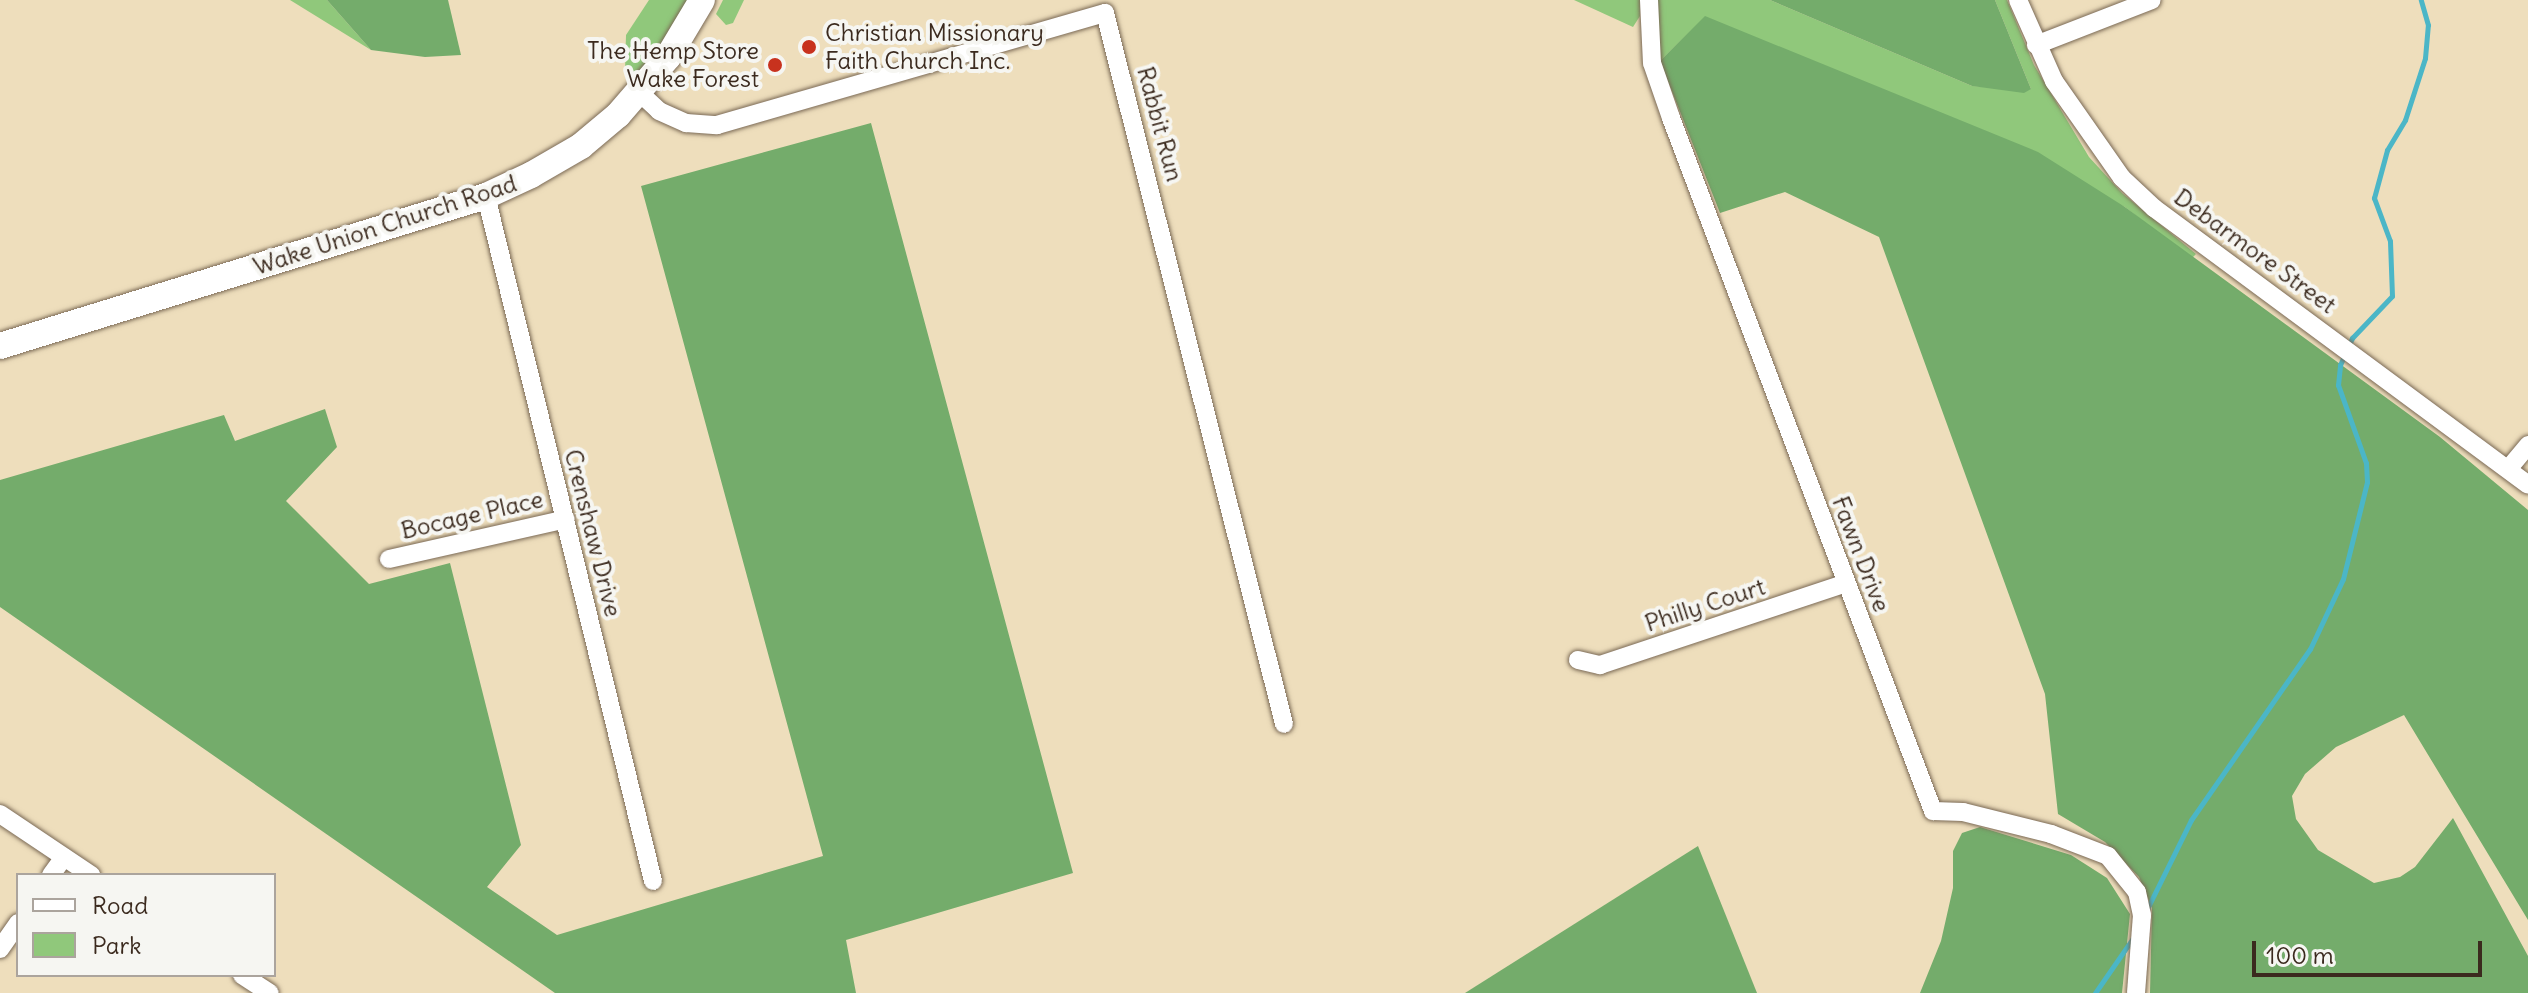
<!DOCTYPE html>
<style>
body{margin:0}
#map{position:relative;width:2528px;height:993px;overflow:hidden;background:#eedebc;font-family:Delius,sans-serif}
div>[style]{position:absolute}
.green>*{inset:0;background:#90c87b}
.forest>*{inset:0;background:#74ac6b}
.stream>*{height:5px;margin:-2.5px;padding:0 2.5px;transform-origin:2.5px;border-radius:2.5px;background:#4bb6c7}
.roads{filter:drop-shadow(0 0 2px #7a6955) drop-shadow(0 0 2px #7a6955)}
.street>*{height:18px;margin:-9px;padding:0 9px;transform-origin:9px;border-radius:9px;background:#fff}
.secondary>*{height:26px;margin:-13px;padding:0 13px;transform-origin:13px;border-radius:13px;background:#fff}
.dots>*{width:22px;height:22px;translate:-50% -50%;box-sizing:border-box;border:4px solid #f6f6f2;border-radius:50%}
span{translate:-50% -50%;white-space:nowrap;text-align:center;line-height:1.15;-webkit-text-stroke:8px #f6f6f2;paint-order:stroke}
.poi-label{font-size:24px;color:#3b2a1e}
.left{translate:0 -50%;text-align:left}
.right{translate:-100% -50%;text-align:right}
.street-label{font-size:24px;color:#3b2a1e}
.legend{position:absolute;left:16px;top:873px;width:260px;height:104px;box-sizing:border-box;background:#f6f6f2;border:2px solid #aba49d;margin:0;padding:10px 14px;list-style:none;font-size:24px;color:#3b2a1e}
.legend li{display:flex;align-items:center;gap:16px;height:40px}
.legend b{width:40px;border:2px solid #aba49d}
.scale{position:absolute;left:2252px;top:941px;width:230px;height:36px;box-sizing:border-box;border:4px solid #3b2a1e;border-top:0;padding-left:10px;font-size:24px;line-height:28px;white-space:nowrap;color:#3b2a1e;-webkit-text-stroke:6px #f6f6f2;paint-order:stroke}
</style>
<div id="map">
<div class="green">
<div style="clip-path:polygon(290px 0,327px 0,371px 50px)"></div>
<div style="clip-path:polygon(649px 0,691px 0,663px 49px,631px 83px,625px 71px,626px 35px)"></div>
<div style="clip-path:polygon(723px 0,744px 0,733px 23px,726px 25px,716px 14px)"></div>
<div style="clip-path:polygon(1574px 0,1640px 0,1640px 16px,1633px 27px)"></div>
<div style="clip-path:polygon(1657px 0,1770px 0,1972px 86px,2031px 89px,1995px 0,2007px 0,2034px 65px,2089px 157px,2122px 193px,2196px 254px,2191px 259px,2125px 207px,1705px 17px,1660px 61px)"></div>
</div>
<div class="forest">
<div style="clip-path:polygon(327px 0,448px 0,461px 55px,425px 57px,371px 50px)"></div>
<div style="clip-path:polygon(1770px 0,1995px 0,2031px 89px,2024px 93px,1972px 86px)"></div>
<div style="clip-path:polygon(1705px 16px,2038px 152px,2125px 207px,2440px 437px,2528px 510px,2528px 920px,2404px 715px,2336px 747px,2305px 774px,2292px 796px,2296px 819px,2318px 850px,2374px 883px,2400px 877px,2415px 867px,2453px 818px,2528px 956px,2528px 993px,2150px 993px,2152px 908px,2139px 877px,2105px 842px,2058px 814px,2045px 694px,1879px 237px,1785px 192px,1720px 213px,1660px 61px)"></div>
<div style="clip-path:polygon(871px 123px,1073px 873px,846px 940px,856px 993px,555px 993px,0 607px,0 480px,224px 415px,235px 441px,325px 409px,337px 447px,286px 501px,369px 584px,450px 563px,521px 845px,487px 887px,557px 935px,823px 856px,641px 186px)"></div>
<div style="clip-path:polygon(1980px 827px,2071px 855px,2107px 878px,2130px 914px,2122px 993px,1920px 993px,1941px 941px,1953px 888px,1953px 851px,1962px 833px)"></div>
<div style="clip-path:polygon(1698px 846px,1757px 993px,1465px 993px)"></div>
</div>
<div class="stream">
<div style="left:2146px;top:911px;width:102px;rotate:-63.7deg"></div>
<div style="left:2191px;top:820px;width:208px;rotate:-55.2deg"></div>
<div style="left:2310px;top:649px;width:77px;rotate:-64.8deg"></div>
<div style="left:2343px;top:579px;width:100px;rotate:-76.1deg"></div>
<div style="left:2367px;top:482px;width:19px;rotate:-93deg"></div>
<div style="left:2366px;top:463px;width:83px;rotate:-109.7deg"></div>
<div style="left:2338px;top:385px;width:20px;rotate:-84deg"></div>
<div style="left:2340px;top:365px;width:30px;rotate:-66deg"></div>
<div style="left:2352px;top:338px;width:58px;rotate:-46.4deg"></div>
<div style="left:2392px;top:296px;width:55px;rotate:-92.1deg"></div>
<div style="left:2390px;top:241px;width:46px;rotate:-110.4deg"></div>
<div style="left:2374px;top:198px;width:50px;rotate:-74.8deg"></div>
<div style="left:2387px;top:150px;width:35px;rotate:-59deg"></div>
<div style="left:2405px;top:120px;width:65px;rotate:-72.1deg"></div>
<div style="left:2425px;top:58px;width:33px;rotate:-85deg"></div>
<div style="left:2428px;top:25px;width:26px;rotate:-106deg"></div>
<div style="left:2095px;top:993px;width:67px;rotate:-55.4deg"></div>
</div>
<div class="roads">
<div class="street">
<div style="left:1649px;top:0;width:63px;rotate:87.3deg"></div>
<div style="left:1652px;top:63px;width:58px;rotate:70.9deg"></div>
<div style="left:1671px;top:118px;width:741px;rotate:69.29deg"></div>
<div style="left:1933px;top:811px;width:30px;rotate:2deg"></div>
<div style="left:1963px;top:812px;width:91px;rotate:14deg"></div>
<div style="left:2051px;top:834px;width:61px;rotate:21.1deg"></div>
<div style="left:2108px;top:856px;width:46px;rotate:51.1deg"></div>
<div style="left:2137px;top:892px;width:24px;rotate:78deg"></div>
<div style="left:2142px;top:915px;width:78px;rotate:94.4deg"></div>
<div style="left:2018px;top:0;width:89px;rotate:66deg"></div>
<div style="left:2054px;top:81px;width:118px;rotate:55deg"></div>
<div style="left:2122px;top:178px;width:44px;rotate:43.2deg"></div>
<div style="left:2154px;top:208px;width:465px;rotate:36.5deg"></div>
<div style="left:2036px;top:45px;width:124px;rotate:-21.2deg"></div>
<div style="left:640px;top:93px;width:26px;rotate:43deg"></div>
<div style="left:659px;top:111px;width:30px;rotate:24deg"></div>
<div style="left:686px;top:123px;width:31px;rotate:4deg"></div>
<div style="left:717px;top:125px;width:404px;rotate:-16.1deg"></div>
<div style="left:1105px;top:13px;width:733px;rotate:75.87deg"></div>
<div style="left:486px;top:196px;width:705px;rotate:76.3deg"></div>
<div style="left:2509px;top:468px;width:30px;rotate:-50deg"></div>
<div style="left:389px;top:559px;width:181px;rotate:-12.7deg"></div>
<div style="left:1578px;top:660px;width:23px;rotate:13deg"></div>
<div style="left:1600px;top:665px;width:259px;rotate:-18.4deg"></div>
<div style="left:0;top:814px;width:110px;rotate:33.8deg"></div>
<div style="left:51px;top:875px;width:22px;rotate:-54deg"></div>
<div style="left:0;top:949px;width:32px;rotate:-55deg"></div>
<div style="left:242px;top:975px;width:33px;rotate:33deg"></div>
</div>
<div class="secondary">
<div style="left:0;top:346px;width:509px;rotate:-17.15deg"></div>
<div style="left:486px;top:196px;width:50px;rotate:-25deg"></div>
<div style="left:531px;top:175px;width:58px;rotate:-30.1deg"></div>
<div style="left:581px;top:146px;width:48px;rotate:-40deg"></div>
<div style="left:618px;top:115px;width:77px;rotate:-49.2deg"></div>
<div style="left:668px;top:57px;width:66px;rotate:-59.2deg"></div>
</div>
</div>
<div class="dots">
<div style="left:809px;top:47px;background:#c8321e"></div>
<div style="left:775px;top:65px;background:#c8321e"></div>
</div>
<div class="poi-label">
<span class="left" style="left:825px;top:47px">Christian Missionary<br>Faith Church Inc.</span>
<span class="right" style="left:759px;top:65px">The Hemp Store<br>Wake Forest</span>
</div>
<div class="street-label">
<span style="left:1160px;top:124px;rotate:75deg">Rabbit Run</span>
<span style="left:385px;top:225px;rotate:-18deg">Wake Union Church Road</span>
<span style="left:2255px;top:251px;rotate:36deg">Debarmore Street</span>
<span style="left:472px;top:515px;rotate:-13deg">Bocage Place</span>
<span style="left:593px;top:533px;rotate:76deg">Crenshaw Drive</span>
<span style="left:1861px;top:554px;rotate:69deg">Fawn Drive</span>
<span style="left:1705px;top:605px;rotate:-18deg">Philly Court</span>
</div>
<ul class="legend">
<li><b style="height:10px;background:#fff"></b>Road</li>
<li><b style="height:22px;background:#90c87b"></b>Park</li>
</ul>
<div class="scale">100 m</div>
</div>
